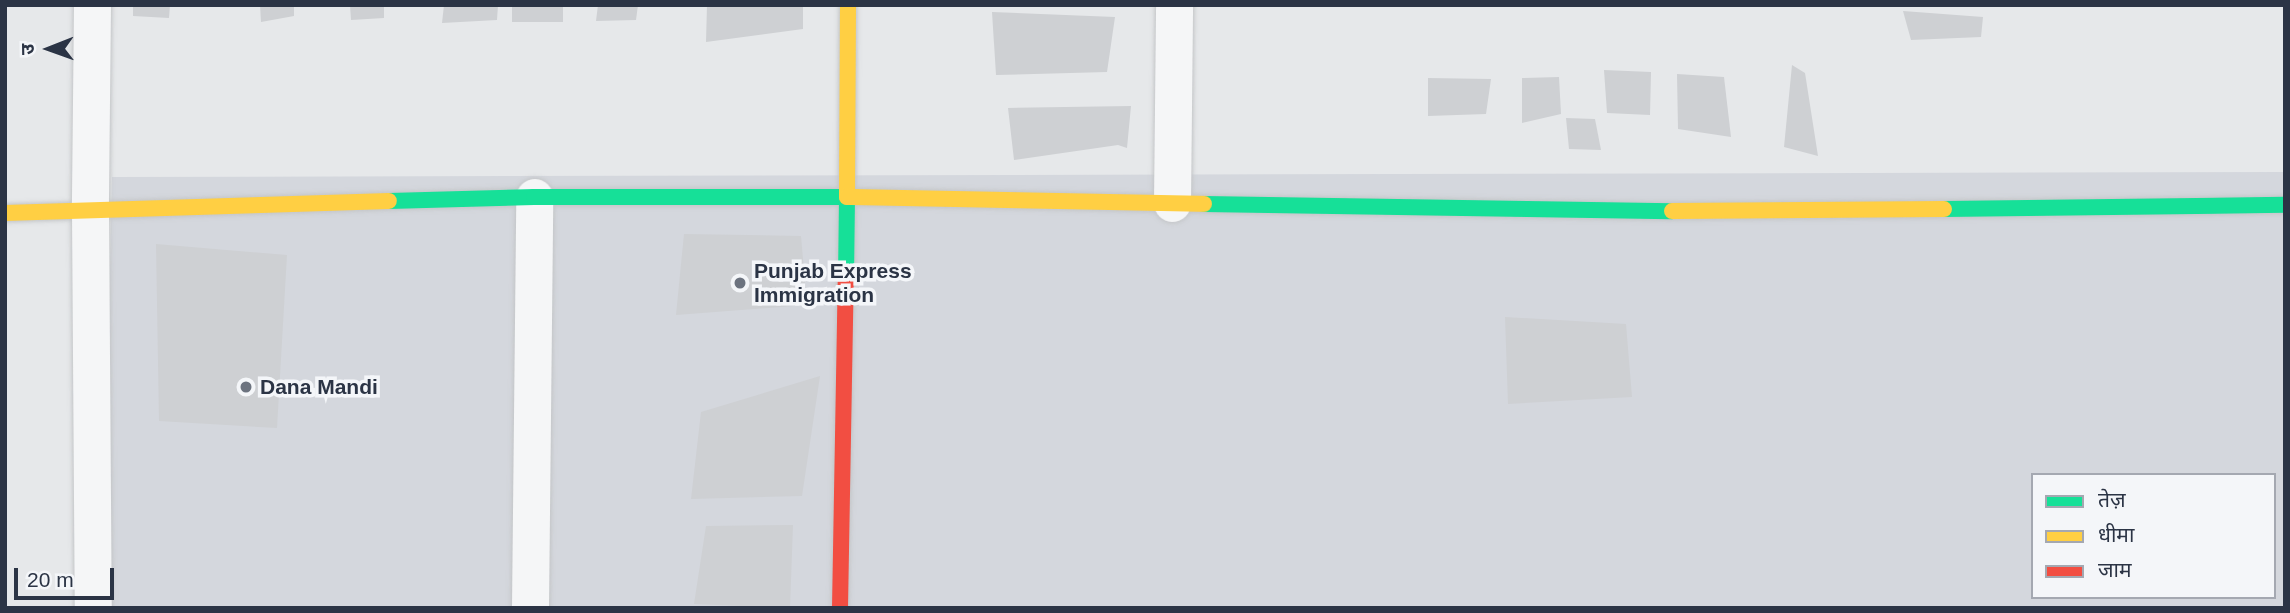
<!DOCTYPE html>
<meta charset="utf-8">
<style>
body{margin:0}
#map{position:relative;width:2290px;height:613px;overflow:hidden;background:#e6e8ea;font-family:Helvetica,"Noto Sans Devanagari",sans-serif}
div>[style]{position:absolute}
.built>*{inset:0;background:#d4d7dd}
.building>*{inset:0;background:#ced0d3}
.roads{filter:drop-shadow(0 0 2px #c4c6c8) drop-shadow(0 0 2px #c4c6c8)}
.street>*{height:37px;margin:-18.5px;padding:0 18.5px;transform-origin:18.5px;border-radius:18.5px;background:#f5f6f7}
.fast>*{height:16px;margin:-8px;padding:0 8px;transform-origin:8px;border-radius:8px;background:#16e098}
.slow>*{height:16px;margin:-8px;padding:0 8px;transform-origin:8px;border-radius:8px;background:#ffcf43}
.jam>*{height:16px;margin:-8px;padding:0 8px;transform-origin:8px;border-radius:8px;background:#f24e42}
.dots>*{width:19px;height:19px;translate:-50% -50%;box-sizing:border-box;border:4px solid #f4f6f9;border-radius:50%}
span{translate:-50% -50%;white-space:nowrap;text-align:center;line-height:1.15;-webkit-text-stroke:7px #f4f6f9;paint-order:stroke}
.poi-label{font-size:21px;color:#2b3445;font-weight:700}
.left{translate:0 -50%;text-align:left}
.frame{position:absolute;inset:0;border:7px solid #2b3445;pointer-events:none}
.legend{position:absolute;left:2031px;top:473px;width:245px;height:126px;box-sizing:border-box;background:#f4f6f9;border:2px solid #a4a8b1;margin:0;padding:9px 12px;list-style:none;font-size:21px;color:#2b3445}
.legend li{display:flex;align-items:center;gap:14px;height:35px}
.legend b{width:35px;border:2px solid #a4a8b1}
.north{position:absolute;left:14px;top:14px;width:70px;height:70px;-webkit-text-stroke:5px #f4f6f9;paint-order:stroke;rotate:269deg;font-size:19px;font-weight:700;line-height:28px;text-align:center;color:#2b3445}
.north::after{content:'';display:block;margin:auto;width:24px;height:32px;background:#2b3445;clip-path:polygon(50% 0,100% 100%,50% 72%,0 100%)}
.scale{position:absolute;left:14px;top:568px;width:100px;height:32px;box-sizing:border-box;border:4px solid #2b3445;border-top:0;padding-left:9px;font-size:21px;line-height:24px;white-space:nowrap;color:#2b3445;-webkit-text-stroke:5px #f4f6f9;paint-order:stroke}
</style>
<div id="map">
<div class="built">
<div style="clip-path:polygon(evenodd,2285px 172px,2285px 608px,103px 608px,112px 177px,2285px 172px,2033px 475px,2274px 475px,2274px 597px,2033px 597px,2033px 475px)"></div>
</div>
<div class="building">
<div style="clip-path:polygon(133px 5px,170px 5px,169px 18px,133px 16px)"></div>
<div style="clip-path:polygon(260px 5px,294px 5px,294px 16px,261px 22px)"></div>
<div style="clip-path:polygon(350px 5px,384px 5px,384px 18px,351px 20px)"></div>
<div style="clip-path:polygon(444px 5px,498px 5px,497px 20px,442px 23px)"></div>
<div style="clip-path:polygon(512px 5px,563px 5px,563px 22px,512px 22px)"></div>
<div style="clip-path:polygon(598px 5px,638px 5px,636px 20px,596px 21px)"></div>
<div style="clip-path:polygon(707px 5px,803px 5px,803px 29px,706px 42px)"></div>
<div style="clip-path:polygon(1903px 11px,1983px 17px,1981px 37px,1911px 40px)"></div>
<div style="clip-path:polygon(992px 12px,1115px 17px,1107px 72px,996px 75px)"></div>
<div style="clip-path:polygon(1792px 65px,1805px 73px,1818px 156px,1784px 147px)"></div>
<div style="clip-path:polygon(1604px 70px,1651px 72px,1650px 115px,1607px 113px)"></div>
<div style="clip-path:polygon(1677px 74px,1724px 77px,1731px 137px,1678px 129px)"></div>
<div style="clip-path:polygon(1559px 77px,1561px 114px,1522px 123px,1522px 78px)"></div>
<div style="clip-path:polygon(1428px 78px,1491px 79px,1486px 114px,1428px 116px)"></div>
<div style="clip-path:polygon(1131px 106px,1127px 148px,1118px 145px,1014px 160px,1008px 108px)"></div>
<div style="clip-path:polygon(1566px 118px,1595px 119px,1601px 150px,1569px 149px)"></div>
<div style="clip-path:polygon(684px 234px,801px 236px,807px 305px,676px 315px)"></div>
<div style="clip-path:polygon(156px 244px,287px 255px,277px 428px,159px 421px)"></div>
<div style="clip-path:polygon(1505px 317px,1626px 324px,1632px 397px,1508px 404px)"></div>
<div style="clip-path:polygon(820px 376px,802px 496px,691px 499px,701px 412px)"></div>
<div style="clip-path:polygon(793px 525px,790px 608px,694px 604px,706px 526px)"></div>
</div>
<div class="roads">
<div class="street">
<div style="left:92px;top:5px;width:207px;rotate:90.6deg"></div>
<div style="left:90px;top:212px;width:396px;rotate:89.6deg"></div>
<div style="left:1172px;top:203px;width:198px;rotate:-89.4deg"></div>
<div style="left:530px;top:608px;width:411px;rotate:-89.4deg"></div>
</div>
<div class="fast">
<div style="left:389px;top:201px;width:145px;rotate:-1.6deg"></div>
<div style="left:534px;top:197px;width:313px"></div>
<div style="left:847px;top:197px;width:80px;rotate:90.7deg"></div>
<div style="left:1204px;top:204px;width:468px;rotate:0.9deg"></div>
<div style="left:1944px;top:209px;width:341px;rotate:-0.7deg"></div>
</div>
<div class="slow">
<div style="left:848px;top:5px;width:192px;rotate:90.3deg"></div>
<div style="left:847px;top:197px;width:357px;rotate:1.1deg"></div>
<div style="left:1672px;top:211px;width:272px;rotate:-0.4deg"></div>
<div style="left:5px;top:213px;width:384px;rotate:-1.8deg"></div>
</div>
<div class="jam">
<div style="left:840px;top:608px;width:331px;rotate:-89deg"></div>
</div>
</div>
<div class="dots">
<div style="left:740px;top:283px;background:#6c737f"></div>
<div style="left:246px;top:387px;background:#6c737f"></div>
</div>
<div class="poi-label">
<span class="left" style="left:754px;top:283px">Punjab Express<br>Immigration</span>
<span class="left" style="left:260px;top:387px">Dana Mandi</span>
</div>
<div class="frame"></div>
<ul class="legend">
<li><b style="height:9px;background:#16e098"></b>तेज़</li>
<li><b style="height:9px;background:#ffcf43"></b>धीमा</li>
<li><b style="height:9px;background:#f24e42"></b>जाम</li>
</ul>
<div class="north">उ</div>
<div class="scale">20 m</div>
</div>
